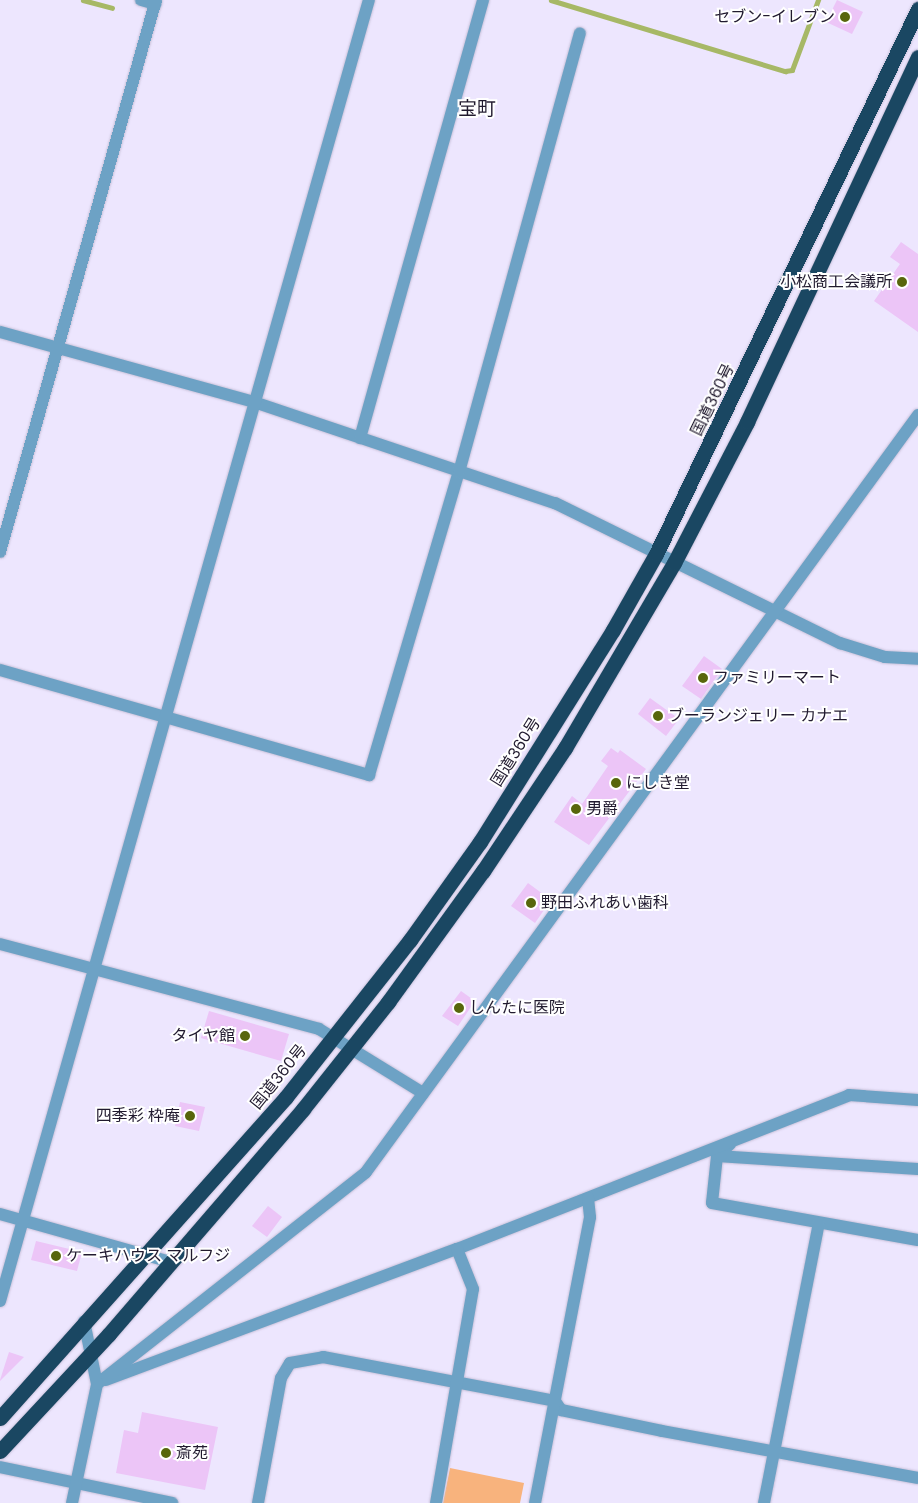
<!DOCTYPE html>
<meta charset="utf-8">
<style>
body{margin:0}
#map{position:relative;width:918px;height:1503px;overflow:hidden;background:#ede6fe;font-family:Poppins,"Noto Sans JP",sans-serif}
div>[style]{position:absolute}
.green>*{inset:0;background:#f8b37d}
.stream>*{height:4.5px;margin:-2.25px;padding:0 2.25px;transform-origin:2.25px;border-radius:2.25px;background:#a7b866}
.building>*{inset:0;background:#ecc5f7}
.roads{filter:drop-shadow(0 0 1px #c8c1d9) drop-shadow(0 0 1px #c8c1d9)}
.minor>*{height:12px;margin:-6px;padding:0 6px;transform-origin:6px;border-radius:6px;background:#6da2c5}
.highway>*{height:15px;margin:-7.5px;padding:0 7.5px;transform-origin:7.5px;border-radius:7.5px;background:#1a4762}
.dots>*{width:14px;height:14px;translate:-50% -50%;box-sizing:border-box;border:2px solid #fff;border-radius:50%}
span{translate:-50% -50%;white-space:nowrap;text-align:center;line-height:1.15;-webkit-text-stroke:4px #fff;paint-order:stroke}
.poi-label{font-size:16px;color:#211a2f}
.right{translate:-100% -50%;text-align:right}
.left{translate:0 -50%;text-align:left}
.street-label{font-size:16px;color:#211a2f}
.quarter-label{font-size:19px;color:#211a2f}
</style>
<div id="map">
<div class="green">
<div style="clip-path:polygon(450px 1468px,524px 1483px,520px 1503px,443px 1503px)"></div>
</div>
<div class="stream">
<div style="left:83px;top:0;width:30px;rotate:15deg"></div>
<div style="left:551px;top:0;width:245px;rotate:16.9deg"></div>
<div style="left:785px;top:71px;width:7px;rotate:-8deg"></div>
<div style="left:792px;top:70px;width:75px;rotate:-69.6deg"></div>
</div>
<div class="building">
<div style="clip-path:polygon(837px 0,863px 12px,852px 34px,826px 22px)"></div>
<div style="clip-path:polygon(901px 242px,918px 254px,918px 332px,874px 301px,900px 264px,890px 257px)"></div>
<div style="clip-path:polygon(704px 656px,722px 669px,701px 699px,682px 686px)"></div>
<div style="clip-path:polygon(650px 698px,679px 719px,666px 736px,638px 714px)"></div>
<div style="clip-path:polygon(611px 748px,618px 753px,620px 750px,646px 769px,589px 845px,554px 822px,572px 796px,582px 804px,608px 766px,601px 761px)"></div>
<div style="clip-path:polygon(528px 883px,551px 900px,535px 923px,511px 906px)"></div>
<div style="clip-path:polygon(461px 991px,475px 1001px,458px 1026px,442px 1016px)"></div>
<div style="clip-path:polygon(209px 1011px,289px 1034px,281px 1061px,201px 1038px)"></div>
<div style="clip-path:polygon(180px 1102px,205px 1107px,199px 1131px,175px 1126px)"></div>
<div style="clip-path:polygon(268px 1206px,282px 1217px,267px 1237px,252px 1226px)"></div>
<div style="clip-path:polygon(36px 1241px,82px 1252px,77px 1271px,31px 1260px)"></div>
<div style="clip-path:polygon(9px 1352px,24px 1357px,0 1381px,0 1380px)"></div>
<div style="clip-path:polygon(142px 1412px,218px 1427px,205px 1490px,116px 1473px,124px 1430px,138px 1433px)"></div>
</div>
<div class="roads">
<div class="minor">
<div style="left:141px;top:0;width:15px;rotate:16deg"></div>
<div style="left:0;top:332px;width:267px;rotate:15.4deg"></div>
<div style="left:257px;top:403px;width:314px;rotate:18.6deg"></div>
<div style="left:555px;top:503px;width:318px;rotate:26.2deg"></div>
<div style="left:840px;top:643px;width:47px;rotate:17.3deg"></div>
<div style="left:885px;top:657px;width:33px;rotate:3deg"></div>
<div style="left:360px;top:438px;width:455px;rotate:-74.3deg"></div>
<div style="left:0;top:552px;width:574px;rotate:-74.22deg"></div>
<div style="left:0;top:670px;width:384px;rotate:15.9deg"></div>
<div style="left:369px;top:775px;width:316px;rotate:-73.5deg"></div>
<div style="left:459px;top:472px;width:455px;rotate:-74.6deg"></div>
<div style="left:0;top:944px;width:330px;rotate:14.9deg"></div>
<div style="left:319px;top:1029px;width:122px;rotate:31.6deg"></div>
<div style="left:730px;top:1144px;width:18px;rotate:137deg"></div>
<div style="left:717px;top:1156px;width:47px;rotate:96.1deg"></div>
<div style="left:712px;top:1203px;width:209px;rotate:10.2deg"></div>
<div style="left:717px;top:1156px;width:201px;rotate:3.7deg"></div>
<div style="left:0;top:1214px;width:178px;rotate:15.7deg"></div>
<div style="left:0;top:1301px;width:1352px;rotate:-74.17deg"></div>
<div style="left:106px;top:1380px;width:375px;rotate:-20.5deg"></div>
<div style="left:457px;top:1249px;width:421px;rotate:-21.4deg"></div>
<div style="left:849px;top:1095px;width:69px;rotate:4.1deg"></div>
<div style="left:97px;top:1384px;width:342px;rotate:-38.2deg"></div>
<div style="left:366px;top:1172px;width:937px;rotate:-53.9deg"></div>
<div style="left:0;top:1467px;width:176px;rotate:11.8deg"></div>
<div style="left:72px;top:1503px;width:122px;rotate:-78.1deg"></div>
<div style="left:97px;top:1384px;width:64px;rotate:-101.7deg"></div>
<div style="left:258px;top:1503px;width:127px;rotate:-79.6deg"></div>
<div style="left:281px;top:1378px;width:17px;rotate:-59deg"></div>
<div style="left:290px;top:1363px;width:34px;rotate:-10deg"></div>
<div style="left:323px;top:1357px;width:236px;rotate:10.7deg"></div>
<div style="left:555px;top:1401px;width:11px;rotate:56deg"></div>
<div style="left:561px;top:1410px;width:103px;rotate:11.7deg"></div>
<div style="left:662px;top:1431px;width:260px;rotate:10.4deg"></div>
<div style="left:436px;top:1503px;width:217px;rotate:-80.2deg"></div>
<div style="left:473px;top:1289px;width:43px;rotate:-111.8deg"></div>
<div style="left:535px;top:1503px;width:291px;rotate:-79.1deg"></div>
<div style="left:590px;top:1217px;width:19px;rotate:-96deg"></div>
<div style="left:764px;top:1503px;width:285px;rotate:-78.9deg"></div>
</div>
<div class="highway">
<div style="left:0;top:1418px;width:430px;rotate:-48.3deg"></div>
<div style="left:286px;top:1097px;width:200px;rotate:-51.7deg"></div>
<div style="left:410px;top:940px;width:120px;rotate:-54.5deg"></div>
<div style="left:480px;top:842px;width:250px;rotate:-57.9deg"></div>
<div style="left:613px;top:630px;width:87px;rotate:-60.5deg"></div>
<div style="left:656px;top:554px;width:605px;rotate:-64.32deg"></div>
<div style="left:0;top:1451px;width:160px;rotate:-47deg"></div>
<div style="left:109px;top:1334px;width:297px;rotate:-49.2deg"></div>
<div style="left:303px;top:1109px;width:137px;rotate:-51.5deg"></div>
<div style="left:388px;top:1002px;width:162px;rotate:-54.1deg"></div>
<div style="left:483px;top:871px;width:148px;rotate:-56.3deg"></div>
<div style="left:565px;top:748px;width:215px;rotate:-59.5deg"></div>
<div style="left:674px;top:563px;width:159px;rotate:-62.6deg"></div>
<div style="left:747px;top:422px;width:403px;rotate:-64.9deg"></div>
</div>
</div>
<div class="dots">
<div style="left:845px;top:17px;background:#58660c"></div>
<div style="left:902px;top:282px;background:#58660c"></div>
<div style="left:703px;top:678px;background:#58660c"></div>
<div style="left:658px;top:716px;background:#58660c"></div>
<div style="left:616px;top:783px;background:#58660c"></div>
<div style="left:576px;top:809px;background:#58660c"></div>
<div style="left:531px;top:903px;background:#58660c"></div>
<div style="left:459px;top:1008px;background:#58660c"></div>
<div style="left:245px;top:1036px;background:#58660c"></div>
<div style="left:190px;top:1116px;background:#58660c"></div>
<div style="left:56px;top:1256px;background:#58660c"></div>
<div style="left:166px;top:1453px;background:#58660c"></div>
</div>
<div class="poi-label">
<span class="right" style="left:835px;top:17px">セブン-イレブン</span>
<span class="right" style="left:892px;top:282px">小松商工会議所</span>
<span class="left" style="left:713px;top:678px">ファミリーマート</span>
<span class="left" style="left:668px;top:716px">ブーランジェリー カナエ</span>
<span class="left" style="left:626px;top:783px">にしき堂</span>
<span class="left" style="left:586px;top:809px">男爵</span>
<span class="left" style="left:541px;top:903px">野田ふれあい歯科</span>
<span class="left" style="left:469px;top:1008px">しんたに医院</span>
<span class="right" style="left:235px;top:1036px">タイヤ館</span>
<span class="right" style="left:180px;top:1116px">四季彩 枠庵</span>
<span class="left" style="left:66px;top:1256px">ケーキハウス マルフジ</span>
<span class="left" style="left:176px;top:1453px">斎苑</span>
</div>
<div class="street-label">
<span style="left:713px;top:400px;rotate:-64deg">国道360号</span>
<span style="left:516px;top:752px;rotate:-58deg">国道360号</span>
<span style="left:279px;top:1077px;rotate:-51deg">国道360号</span>
</div>
<div class="quarter-label">
<span style="left:477px;top:109px">宝町</span>
</div>
</div>
